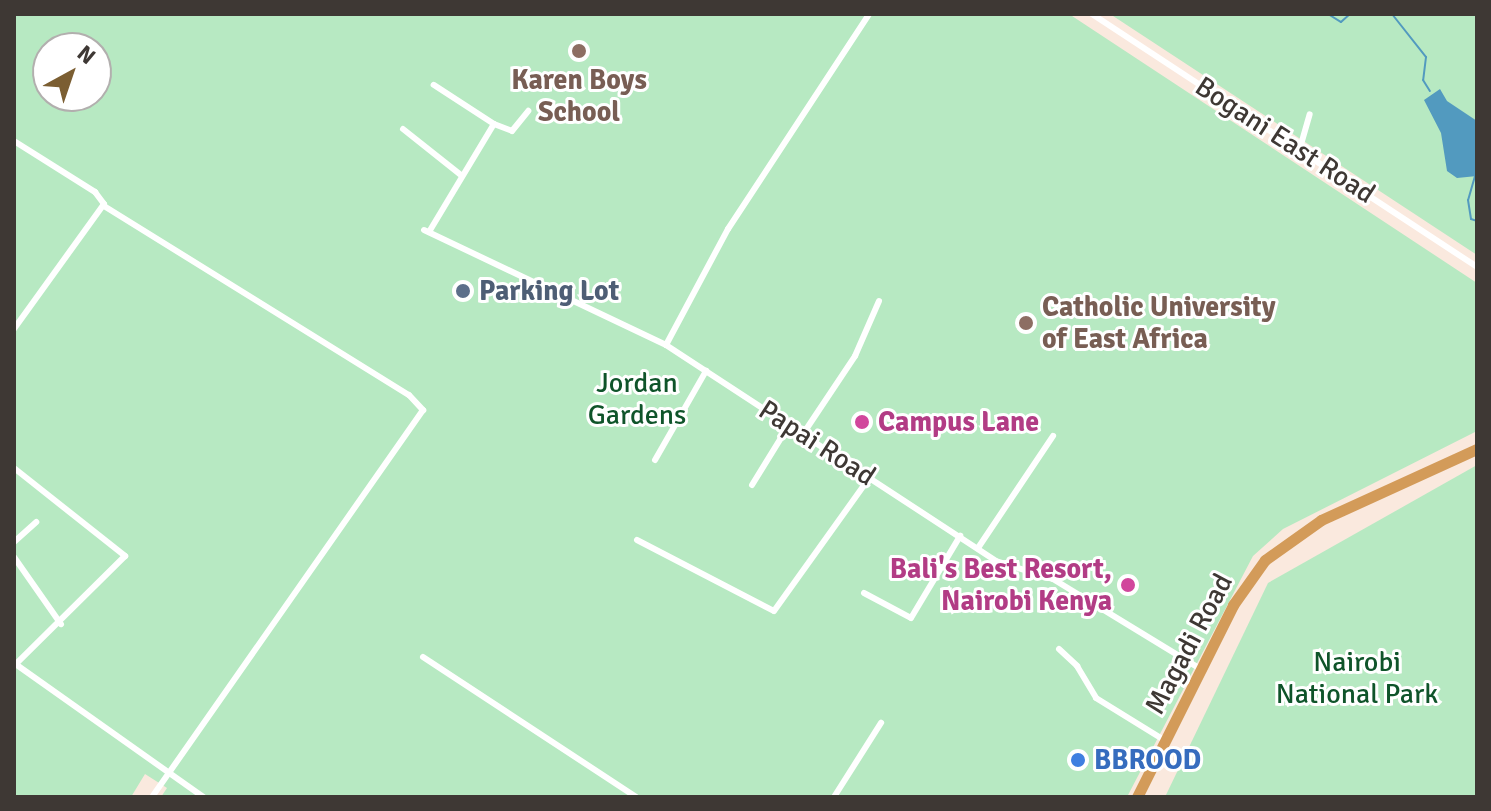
<!DOCTYPE html>
<style>
body{margin:0}
#map{position:relative;width:1491px;height:811px;overflow:hidden;background:#fae9de;font-family:Signika,sans-serif}
div>[style]{position:absolute}
.green>*{inset:0;background:#b7e9c2}
.water>*{inset:0;background:#529abf}
.stream>*{height:2px;margin:-1px;padding:0 1px;transform-origin:1px;border-radius:1px;background:#529abf}
.street>*{height:6px;margin:-3px;padding:0 3px;transform-origin:3px;border-radius:3px;background:#fff}
.highway>*{height:11px;margin:-5.5px;padding:0 5.5px;transform-origin:5.5px;border-radius:5.5px;background:#d39b59}
.dots>*{width:22px;height:22px;translate:-50% -50%;box-sizing:border-box;border:4px solid #fff;border-radius:50%}
span{translate:-50% -50%;white-space:nowrap;text-align:center;line-height:1.15;-webkit-text-stroke:6px #fff;paint-order:stroke}
.education-label{font-size:28px;color:#785e54;font-weight:700}
.left{translate:0 -50%;text-align:left}
.street-label{font-size:28px;color:#3e3834}
.service-label{font-size:28px;color:#4e5e75;font-weight:700}
.park-label{font-size:28px;color:#0f542a}
.hotel-label{font-size:28px;color:#b23c85;font-weight:700}
.right{translate:-100% -50%;text-align:right}
.shop-label{font-size:28px;color:#366cbe;font-weight:700}
.frame{position:absolute;inset:0;border:16px solid #3e3834;pointer-events:none}
.north{position:absolute;left:32px;top:32px;width:80px;height:80px;box-sizing:border-box;background:#fff;border:2px solid #b2afae;border-radius:50%;rotate:40deg;font-size:22px;font-weight:700;line-height:32px;text-align:center;color:#3e3834}
.north::after{content:'';display:block;margin:auto;width:28px;height:36px;background:#7b5e32;clip-path:polygon(50% 0,100% 100%,50% 72%,0 100%)}
</style>
<div id="map">
<div class="green">
<div style="clip-path:polygon(evenodd,14px 14px,1069px 14px,1477px 283px,1477px 431px,1283px 529px,1253px 556px,1127px 797px,161px 797px,167px 788px,145px 774px,131px 797px,14px 797px,14px 14px,48px 48px,96px 48px,96px 96px,48px 96px,48px 48px)"></div>
<div style="clip-path:polygon(1110px 14px,1477px 14px,1477px 255px,1171px 54px)"></div>
<div style="clip-path:polygon(1477px 465px,1477px 797px,1165px 797px,1268px 583px)"></div>
</div>
<div class="water">
<div style="clip-path:polygon(1440px 89px,1447px 101px,1477px 121px,1477px 176px,1457px 178px,1447px 171px,1441px 133px,1424px 100px)"></div>
</div>
<div class="stream">
<div style="left:1328px;top:14px;width:15px;rotate:32deg"></div>
<div style="left:1341px;top:22px;width:12px;rotate:-42deg"></div>
<div style="left:1392px;top:14px;width:55px;rotate:51.7deg"></div>
<div style="left:1426px;top:57px;width:23px;rotate:97deg"></div>
<div style="left:1423px;top:80px;width:13px;rotate:58deg"></div>
<div style="left:1475px;top:176px;width:25px;rotate:106deg"></div>
<div style="left:1468px;top:200px;width:19px;rotate:81deg"></div>
<div style="left:1471px;top:219px;width:6px;rotate:18deg"></div>
<div style="left:1477px;top:423px;width:14px;rotate:90deg"></div>
</div>
<div class="street">
<div style="left:1092px;top:14px;width:461px;rotate:33.3deg"></div>
<div style="left:494px;top:124px;width:19px;rotate:21deg"></div>
<div style="left:512px;top:131px;width:26px;rotate:-51deg"></div>
<div style="left:403px;top:129px;width:75px;rotate:38.5deg"></div>
<div style="left:14px;top:141px;width:96px;rotate:32.2deg"></div>
<div style="left:95px;top:192px;width:15px;rotate:53deg"></div>
<div style="left:104px;top:204px;width:154px;rotate:125.8deg"></div>
<div style="left:1300px;top:148px;width:35px;rotate:-74deg"></div>
<div style="left:104px;top:206px;width:359px;rotate:31.8deg"></div>
<div style="left:409px;top:395px;width:21px;rotate:47deg"></div>
<div style="left:423px;top:410px;width:472px;rotate:125deg"></div>
<div style="left:424px;top:230px;width:268px;rotate:25.4deg"></div>
<div style="left:666px;top:345px;width:394px;rotate:33.2deg"></div>
<div style="left:996px;top:561px;width:60px;rotate:17.5deg"></div>
<div style="left:1053px;top:579px;width:175px;rotate:31.4deg"></div>
<div style="left:429px;top:232px;width:126px;rotate:-59deg"></div>
<div style="left:494px;top:124px;width:72px;rotate:-147deg"></div>
<div style="left:666px;top:345px;width:132px;rotate:-61.9deg"></div>
<div style="left:728px;top:229px;width:257px;rotate:-56.7deg"></div>
<div style="left:803px;top:434px;width:94px;rotate:-56.3deg"></div>
<div style="left:855px;top:356px;width:60px;rotate:-66.4deg"></div>
<div style="left:655px;top:460px;width:103px;rotate:-60.2deg"></div>
<div style="left:14px;top:468px;width:142px;rotate:38.4deg"></div>
<div style="left:125px;top:556px;width:153px;rotate:135.3deg"></div>
<div style="left:752px;top:485px;width:70px;rotate:-58.3deg"></div>
<div style="left:637px;top:540px;width:154px;rotate:27.4deg"></div>
<div style="left:774px;top:611px;width:165px;rotate:-54.4deg"></div>
<div style="left:14px;top:542px;width:30px;rotate:-42deg"></div>
<div style="left:978px;top:548px;width:135px;rotate:-56.2deg"></div>
<div style="left:14px;top:557px;width:82px;rotate:55deg"></div>
<div style="left:864px;top:593px;width:53px;rotate:28deg"></div>
<div style="left:911px;top:618px;width:96px;rotate:-59.1deg"></div>
<div style="left:1059px;top:649px;width:25px;rotate:43deg"></div>
<div style="left:1077px;top:666px;width:37px;rotate:59deg"></div>
<div style="left:1096px;top:698px;width:80px;rotate:31.7deg"></div>
<div style="left:423px;top:657px;width:255px;rotate:33.3deg"></div>
<div style="left:14px;top:663px;width:232px;rotate:35.3deg"></div>
<div style="left:834px;top:797px;width:88px;rotate:-57.6deg"></div>
</div>
<div class="highway">
<div style="left:1137px;top:797px;width:215px;rotate:-63.4deg"></div>
<div style="left:1233px;top:605px;width:55px;rotate:-54.6deg"></div>
<div style="left:1265px;top:560px;width:69px;rotate:-35.5deg"></div>
<div style="left:1321px;top:520px;width:171px;rotate:-24.5deg"></div>
</div>
<div class="dots">
<div style="left:579px;top:51px;background:#8d6e63"></div>
<div style="left:463px;top:291px;background:#5c6f8a"></div>
<div style="left:1026px;top:323px;background:#8d6e63"></div>
<div style="left:862px;top:422px;background:#d1479c"></div>
<div style="left:1128px;top:585px;background:#d1479c"></div>
<div style="left:1078px;top:760px;background:#3f7fe0"></div>
</div>
<div class="education-label">
<span style="left:579px;top:96px">Karen Boys<br>School</span>
<span class="left" style="left:1042px;top:323px">Catholic University<br>of East Africa</span>
</div>
<div class="street-label">
<span style="left:1285px;top:140px;rotate:33deg">Bogani East Road</span>
<span style="left:817px;top:443px;rotate:33deg">Papai Road</span>
<span style="left:1189px;top:644px;rotate:-62deg">Magadi Road</span>
</div>
<div class="service-label">
<span class="left" style="left:479px;top:291px">Parking Lot</span>
</div>
<div class="park-label">
<span style="left:637px;top:399px">Jordan<br>Gardens</span>
<span style="left:1357px;top:678px">Nairobi<br>National Park</span>
</div>
<div class="hotel-label">
<span class="left" style="left:878px;top:422px">Campus Lane</span>
<span class="right" style="left:1112px;top:585px">Bali's Best Resort,<br>Nairobi Kenya</span>
</div>
<div class="shop-label">
<span class="left" style="left:1094px;top:760px">BBROOD</span>
</div>
<div class="frame"></div>
<div class="north">N</div>
</div>
